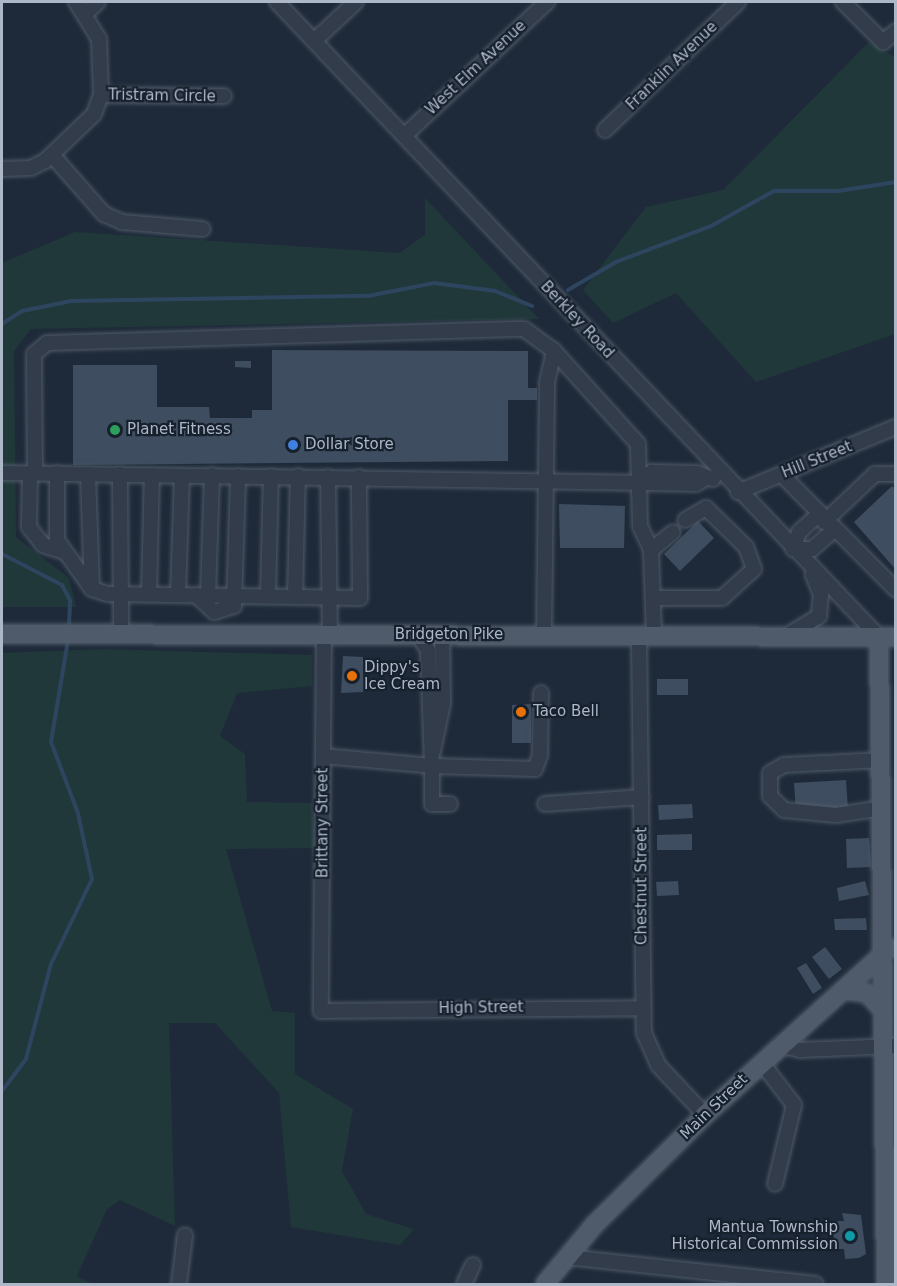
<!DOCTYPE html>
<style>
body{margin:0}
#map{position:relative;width:897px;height:1286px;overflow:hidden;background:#1e2a39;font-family:"DejaVu Sans",sans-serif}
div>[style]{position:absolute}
.green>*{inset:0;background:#20383a}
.stream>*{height:4px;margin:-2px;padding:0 2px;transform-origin:2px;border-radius:2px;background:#2e4560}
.building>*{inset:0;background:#3e4d5f}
.roads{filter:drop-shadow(0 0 2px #4f5a68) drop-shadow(0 0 2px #4f5a68)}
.minor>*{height:14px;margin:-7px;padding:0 7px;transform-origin:7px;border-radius:7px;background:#323c4a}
.major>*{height:18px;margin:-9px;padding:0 9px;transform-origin:9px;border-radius:9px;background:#4f5b6a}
.dots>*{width:16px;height:16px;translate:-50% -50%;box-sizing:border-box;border:3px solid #17212e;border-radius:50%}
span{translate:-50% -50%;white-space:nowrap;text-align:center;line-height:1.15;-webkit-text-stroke:4.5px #17212e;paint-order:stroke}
.street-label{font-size:15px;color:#acb7c7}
.poi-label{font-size:15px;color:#acb7c7}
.left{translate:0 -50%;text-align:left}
.right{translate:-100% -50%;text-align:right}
.frame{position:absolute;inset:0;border:3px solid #acb7c7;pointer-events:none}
</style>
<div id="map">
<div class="green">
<div style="clip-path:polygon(869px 42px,895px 57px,895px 334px,756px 382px,676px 293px,613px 323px,583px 290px,646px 207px,723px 190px)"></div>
<div style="clip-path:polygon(425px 198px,539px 319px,31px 329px,14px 351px,16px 537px,69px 578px,76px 607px,2px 607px,2px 263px,75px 232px,399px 253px,425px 235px)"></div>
<div style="clip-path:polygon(105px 649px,312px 655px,312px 686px,237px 693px,220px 736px,245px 754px,247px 802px,312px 803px,315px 848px,226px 849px,272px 1011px,295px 1013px,295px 1074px,353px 1109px,342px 1171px,366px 1214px,414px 1229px,400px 1245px,291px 1227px,279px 1093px,215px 1023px,169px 1023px,175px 1226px,120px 1200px,107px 1209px,77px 1276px,93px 1284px,2px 1284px,2px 653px)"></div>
</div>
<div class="stream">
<div style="left:568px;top:290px;width:56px;rotate:-30.3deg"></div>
<div style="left:616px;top:262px;width:102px;rotate:-20.8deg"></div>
<div style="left:711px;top:226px;width:72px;rotate:-29.1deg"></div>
<div style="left:774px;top:191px;width:64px"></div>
<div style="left:838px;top:191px;width:59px;rotate:-8.8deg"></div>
<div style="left:2px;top:324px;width:24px;rotate:-33deg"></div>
<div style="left:22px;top:311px;width:50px;rotate:-11.5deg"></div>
<div style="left:71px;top:301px;width:297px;rotate:-1deg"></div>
<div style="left:368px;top:296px;width:67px;rotate:-11.1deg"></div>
<div style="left:434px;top:283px;width:62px;rotate:7.5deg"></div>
<div style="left:495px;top:291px;width:40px;rotate:22deg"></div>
<div style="left:2px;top:554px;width:68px;rotate:27.3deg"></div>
<div style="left:62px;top:585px;width:17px;rotate:62deg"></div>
<div style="left:70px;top:600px;width:30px;rotate:92deg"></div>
<div style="left:2px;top:1091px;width:40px;rotate:-53deg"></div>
<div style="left:26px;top:1059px;width:98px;rotate:-75.3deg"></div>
<div style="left:51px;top:964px;width:94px;rotate:-64.2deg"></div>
<div style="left:92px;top:879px;width:67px;rotate:-102deg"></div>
<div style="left:78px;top:813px;width:76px;rotate:-110.8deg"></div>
<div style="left:51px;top:742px;width:103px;rotate:-80.5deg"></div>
</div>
<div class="building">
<div style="clip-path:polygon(272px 350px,528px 351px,528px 388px,537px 388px,537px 400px,508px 400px,508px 461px,73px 465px,73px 365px,157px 365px,157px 407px,209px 407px,210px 418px,252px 418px,252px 410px,272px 410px)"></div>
<div style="clip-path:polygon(235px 361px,251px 361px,251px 368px,235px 367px)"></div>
<div style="clip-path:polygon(892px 486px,896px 489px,896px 570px,854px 522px)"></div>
<div style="clip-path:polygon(559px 504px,625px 506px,624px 548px,560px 548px)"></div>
<div style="clip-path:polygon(698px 521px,714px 538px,680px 571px,664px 554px)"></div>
<div style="clip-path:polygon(343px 656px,363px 657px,364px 692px,341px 693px)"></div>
<div style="clip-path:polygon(657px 679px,688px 679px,688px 695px,657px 695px)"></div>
<div style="clip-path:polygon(531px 704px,531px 743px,512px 743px,512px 705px)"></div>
<div style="clip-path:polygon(846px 780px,848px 809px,796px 812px,794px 783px)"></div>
<div style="clip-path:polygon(692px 804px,693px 818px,659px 820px,658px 805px)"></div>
<div style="clip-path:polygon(692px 834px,692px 850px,657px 850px,657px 835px)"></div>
<div style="clip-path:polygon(869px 838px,871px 867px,847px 868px,846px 839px)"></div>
<div style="clip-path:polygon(678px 881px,679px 895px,657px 896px,656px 882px)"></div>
<div style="clip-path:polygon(865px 881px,869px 895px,839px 901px,837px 888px)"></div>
<div style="clip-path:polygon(866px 918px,867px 930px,835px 930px,834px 919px)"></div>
<div style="clip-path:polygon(825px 947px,842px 969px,829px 979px,812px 957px)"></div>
<div style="clip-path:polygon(806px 963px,822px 988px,813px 994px,797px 968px)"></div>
<div style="clip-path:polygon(842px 1213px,861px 1215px,866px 1254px,859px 1258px,845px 1259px,844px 1249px,837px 1249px,833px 1235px,838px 1221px,844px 1221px)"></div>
</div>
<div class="roads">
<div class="minor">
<div style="left:277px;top:2px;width:875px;rotate:46.53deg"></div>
<div style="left:843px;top:2px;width:57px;rotate:45deg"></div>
<div style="left:883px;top:42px;width:17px;rotate:-40deg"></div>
<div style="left:86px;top:13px;width:16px;rotate:-43deg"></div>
<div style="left:314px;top:41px;width:57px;rotate:-42.9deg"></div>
<div style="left:101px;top:95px;width:123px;rotate:0.5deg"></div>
<div style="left:605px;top:130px;width:185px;rotate:-43.9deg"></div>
<div style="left:405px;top:135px;width:195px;rotate:-43.1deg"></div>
<div style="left:52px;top:155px;width:79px;rotate:48.6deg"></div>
<div style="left:104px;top:214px;width:20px;rotate:24deg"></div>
<div style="left:122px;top:222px;width:81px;rotate:4.9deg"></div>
<div style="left:2px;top:169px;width:29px;rotate:-2deg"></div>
<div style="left:31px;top:168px;width:16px;rotate:-27deg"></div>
<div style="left:45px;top:161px;width:68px;rotate:-43.8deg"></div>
<div style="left:94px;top:114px;width:20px;rotate:-70deg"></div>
<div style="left:101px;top:95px;width:56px;rotate:-92deg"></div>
<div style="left:99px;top:39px;width:44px;rotate:-121.9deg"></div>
<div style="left:2px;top:473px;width:647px;rotate:0.89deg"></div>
<div style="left:649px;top:483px;width:47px;rotate:1.2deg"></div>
<div style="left:696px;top:484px;width:12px;rotate:-31deg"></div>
<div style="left:30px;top:473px;width:54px;rotate:91.1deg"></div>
<div style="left:29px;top:527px;width:23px;rotate:52deg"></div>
<div style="left:43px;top:545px;width:22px;rotate:18deg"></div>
<div style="left:35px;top:473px;width:119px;rotate:-90.5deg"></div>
<div style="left:34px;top:354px;width:17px;rotate:-40deg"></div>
<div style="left:47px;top:343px;width:477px;rotate:-1.7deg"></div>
<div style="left:524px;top:329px;width:37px;rotate:36deg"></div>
<div style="left:554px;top:351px;width:125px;rotate:47.9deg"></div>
<div style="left:638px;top:444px;width:82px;rotate:88.6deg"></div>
<div style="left:640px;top:526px;width:26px;rotate:65deg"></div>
<div style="left:651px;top:550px;width:86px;rotate:88deg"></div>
<div style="left:57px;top:473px;width:67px;rotate:90deg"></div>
<div style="left:57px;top:540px;width:60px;rotate:54.5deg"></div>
<div style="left:92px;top:589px;width:16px;rotate:18deg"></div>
<div style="left:107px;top:594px;width:253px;rotate:0.9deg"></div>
<div style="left:360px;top:598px;width:121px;rotate:-90.5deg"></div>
<div style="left:88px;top:474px;width:113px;rotate:88deg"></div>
<div style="left:120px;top:474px;width:160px;rotate:89.6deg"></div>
<div style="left:781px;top:474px;width:163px;rotate:45.2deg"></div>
<div style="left:328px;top:477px;width:158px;rotate:89.3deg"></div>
<div style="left:641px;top:480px;width:14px;rotate:-36deg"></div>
<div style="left:652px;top:472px;width:45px;rotate:1.3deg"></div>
<div style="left:697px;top:473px;width:17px;rotate:21deg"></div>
<div style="left:738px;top:492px;width:171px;rotate:-22.4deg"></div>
<div style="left:818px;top:515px;width:25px;rotate:138deg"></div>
<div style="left:799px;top:532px;width:18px;rotate:109deg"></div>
<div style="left:793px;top:549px;width:19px"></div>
<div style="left:812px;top:549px;width:28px;rotate:-41deg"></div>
<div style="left:824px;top:522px;width:70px;rotate:-43.3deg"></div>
<div style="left:875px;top:474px;width:21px"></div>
<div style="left:651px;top:550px;width:28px;rotate:-39deg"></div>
<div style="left:149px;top:594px;width:119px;rotate:-88.6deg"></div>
<div style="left:178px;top:595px;width:119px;rotate:-88.1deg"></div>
<div style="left:196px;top:595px;width:25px;rotate:43deg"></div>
<div style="left:214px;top:612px;width:21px;rotate:-17deg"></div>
<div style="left:234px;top:606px;width:130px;rotate:-88.2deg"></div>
<div style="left:208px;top:595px;width:120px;rotate:-88.1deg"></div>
<div style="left:268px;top:596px;width:120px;rotate:-88.6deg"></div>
<div style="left:295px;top:597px;width:121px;rotate:-88.6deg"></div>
<div style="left:653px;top:598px;width:69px"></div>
<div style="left:722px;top:598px;width:43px;rotate:-42.2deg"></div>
<div style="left:754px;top:569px;width:23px;rotate:-110deg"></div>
<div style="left:746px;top:547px;width:56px;rotate:-135.7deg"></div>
<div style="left:706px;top:508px;width:24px;rotate:150deg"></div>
<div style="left:791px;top:633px;width:33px;rotate:-31deg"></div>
<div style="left:819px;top:616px;width:21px;rotate:-85deg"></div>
<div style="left:821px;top:595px;width:22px;rotate:-112deg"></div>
<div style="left:324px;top:634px;width:377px;rotate:90.5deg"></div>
<div style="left:321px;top:1011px;width:320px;rotate:-0.5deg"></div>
<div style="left:544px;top:635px;width:253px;rotate:-89.3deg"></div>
<div style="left:547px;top:382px;width:32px;rotate:-77deg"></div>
<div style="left:639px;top:636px;width:397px;rotate:89.3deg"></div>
<div style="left:644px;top:1033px;width:35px;rotate:66deg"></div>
<div style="left:658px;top:1065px;width:69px;rotate:46.8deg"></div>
<div style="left:433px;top:751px;width:49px;rotate:-78.2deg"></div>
<div style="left:443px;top:703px;width:68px;rotate:-90.8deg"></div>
<div style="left:323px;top:756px;width:109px;rotate:5.2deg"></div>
<div style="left:432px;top:766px;width:116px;rotate:-92deg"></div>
<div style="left:428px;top:650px;width:18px;rotate:-124deg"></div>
<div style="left:882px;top:760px;width:98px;rotate:177.1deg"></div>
<div style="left:784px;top:765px;width:16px;rotate:150deg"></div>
<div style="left:770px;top:773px;width:23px;rotate:90deg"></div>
<div style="left:770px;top:796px;width:20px;rotate:45deg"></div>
<div style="left:784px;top:810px;width:52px;rotate:5.5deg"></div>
<div style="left:836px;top:815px;width:48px;rotate:-8.5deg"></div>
<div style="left:450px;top:804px;width:18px;rotate:180deg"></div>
<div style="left:432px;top:804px;width:38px;rotate:-90deg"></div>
<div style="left:432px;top:766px;width:103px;rotate:1.7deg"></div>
<div style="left:535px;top:769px;width:15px;rotate:-70deg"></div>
<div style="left:540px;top:755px;width:62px;rotate:-89.1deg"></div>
<div style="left:545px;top:804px;width:97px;rotate:-4.1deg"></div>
<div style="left:779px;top:1045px;width:22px;rotate:13deg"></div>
<div style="left:800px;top:1050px;width:96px;rotate:-2.4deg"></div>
<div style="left:761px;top:1062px;width:54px;rotate:52.5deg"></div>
<div style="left:794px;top:1105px;width:81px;rotate:103.5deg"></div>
<div style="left:567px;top:1257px;width:250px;rotate:6.2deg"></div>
<div style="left:179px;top:1284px;width:49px;rotate:-83deg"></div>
<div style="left:464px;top:1284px;width:21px;rotate:-65deg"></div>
</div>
<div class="major">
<div style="left:2px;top:634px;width:894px;rotate:0.19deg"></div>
<div style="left:879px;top:637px;width:647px;rotate:89.38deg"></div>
<div style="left:843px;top:990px;width:24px;rotate:7deg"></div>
<div style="left:867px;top:993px;width:23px;rotate:47deg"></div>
<div style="left:545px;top:1284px;width:78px;rotate:-50.2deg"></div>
<div style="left:595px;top:1224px;width:155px;rotate:-44.7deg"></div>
<div style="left:705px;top:1115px;width:249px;rotate:-42.1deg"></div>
</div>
</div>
<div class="dots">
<div style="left:115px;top:430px;background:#2e9e5b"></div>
<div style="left:293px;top:445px;background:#3f7fe0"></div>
<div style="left:352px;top:676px;background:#e8710a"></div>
<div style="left:521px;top:712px;background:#e8710a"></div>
<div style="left:850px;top:1236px;background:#0f9aa8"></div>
</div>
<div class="street-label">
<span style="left:672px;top:66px;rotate:-44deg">Franklin Avenue</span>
<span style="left:476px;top:68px;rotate:-43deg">West Elm Avenue</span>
<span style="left:162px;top:96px;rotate:1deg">Tristram Circle</span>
<span style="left:577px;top:320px;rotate:47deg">Berkley Road</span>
<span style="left:817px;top:460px;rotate:-22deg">Hill Street</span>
<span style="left:449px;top:635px">Bridgeton Pike</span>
<span style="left:323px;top:823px;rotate:-90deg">Brittany Street</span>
<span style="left:642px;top:886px;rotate:-90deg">Chestnut Street</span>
<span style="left:481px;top:1008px;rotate:-1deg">High Street</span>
<span style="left:714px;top:1107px;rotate:-44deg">Main Street</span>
</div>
<div class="poi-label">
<span class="left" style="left:127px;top:430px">Planet Fitness</span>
<span class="left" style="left:305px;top:445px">Dollar Store</span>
<span class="left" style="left:364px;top:676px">Dippy's<br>Ice Cream</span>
<span class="left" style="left:533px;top:712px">Taco Bell</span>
<span class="right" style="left:838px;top:1236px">Mantua Township<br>Historical Commission</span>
</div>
<div class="frame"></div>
</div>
